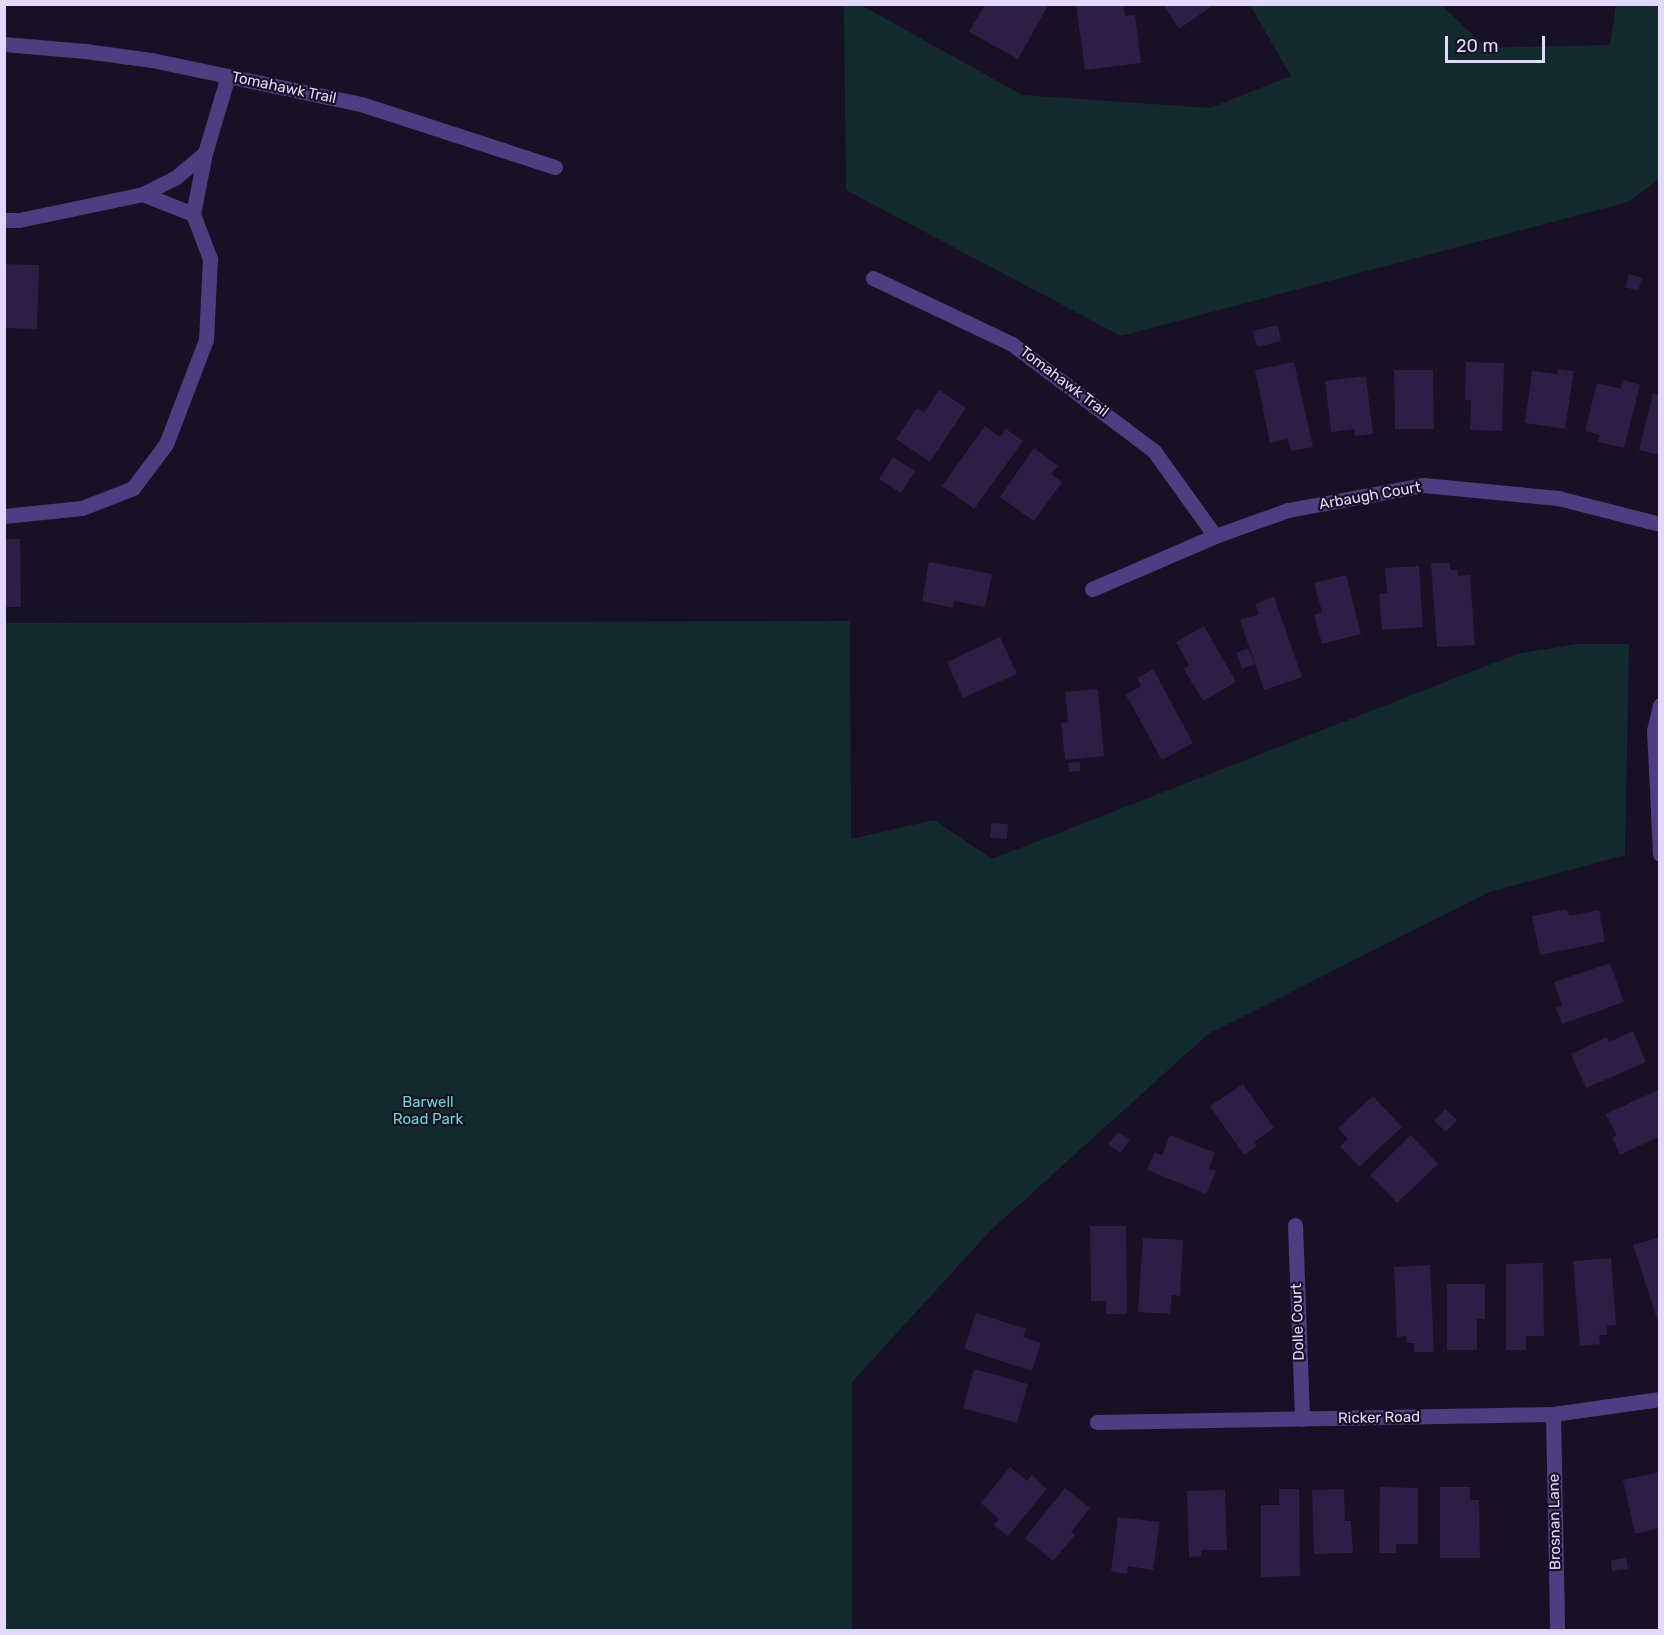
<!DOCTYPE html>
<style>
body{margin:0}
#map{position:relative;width:1664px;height:1635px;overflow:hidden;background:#181025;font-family:Rubik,sans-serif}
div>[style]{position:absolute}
.green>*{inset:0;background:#142b2e}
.building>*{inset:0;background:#2c1e45}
.minor>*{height:15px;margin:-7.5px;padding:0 7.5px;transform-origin:7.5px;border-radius:7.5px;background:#4d3e81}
span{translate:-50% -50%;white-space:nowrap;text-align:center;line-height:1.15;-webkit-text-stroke:4.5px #181025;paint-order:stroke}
.street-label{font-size:15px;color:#e2d7fd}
.park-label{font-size:15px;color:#66d9d1}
.frame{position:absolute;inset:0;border:6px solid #e2d7fd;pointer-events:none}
.scale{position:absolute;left:1445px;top:36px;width:100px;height:27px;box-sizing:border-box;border:3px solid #e2d7fd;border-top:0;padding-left:8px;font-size:18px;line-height:21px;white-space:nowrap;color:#e2d7fd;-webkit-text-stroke:4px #181025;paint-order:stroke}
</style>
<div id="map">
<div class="green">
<div style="clip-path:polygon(844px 5px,861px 5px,1022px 95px,1210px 108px,1291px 76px,1250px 5px,1441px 5px,1487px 48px,1610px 45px,1616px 5px,1659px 5px,1659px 179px,1628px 202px,1121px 336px,846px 190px)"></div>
<div style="clip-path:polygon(850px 621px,851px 839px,934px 820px,992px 859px,1517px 654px,1577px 644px,1629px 644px,1625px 855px,1489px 892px,1208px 1034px,991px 1230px,852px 1382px,852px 1630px,5px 1630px,5px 623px)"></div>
</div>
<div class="building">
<div style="clip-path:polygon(985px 4px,1049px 4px,1018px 59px,969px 32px)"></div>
<div style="clip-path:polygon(1076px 4px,1123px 4px,1125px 16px,1135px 15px,1141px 63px,1085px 70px)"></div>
<div style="clip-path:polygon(1163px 4px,1215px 4px,1179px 29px)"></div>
<div style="clip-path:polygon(4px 264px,39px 265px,37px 329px,4px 328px)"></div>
<div style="clip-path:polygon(1629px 274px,1642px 278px,1638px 291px,1625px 287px)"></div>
<div style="clip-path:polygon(1278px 325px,1281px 341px,1257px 347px,1253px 331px)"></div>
<div style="clip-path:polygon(1294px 362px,1313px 447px,1291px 451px,1288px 439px,1270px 443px,1255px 370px)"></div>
<div style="clip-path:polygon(1466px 362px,1504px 363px,1502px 431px,1470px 430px,1471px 400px,1465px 400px)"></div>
<div style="clip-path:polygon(1558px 369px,1574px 371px,1565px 429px,1525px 423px,1532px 371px,1557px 374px)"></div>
<div style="clip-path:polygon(1394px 370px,1433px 370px,1434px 429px,1395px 429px)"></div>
<div style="clip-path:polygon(1366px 376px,1373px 434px,1355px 436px,1354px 429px,1331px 432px,1325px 381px)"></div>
<div style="clip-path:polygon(1624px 380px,1640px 385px,1624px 448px,1598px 442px,1600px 435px,1585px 431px,1597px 383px,1621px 389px)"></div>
<div style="clip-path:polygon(939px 390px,966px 408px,930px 462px,896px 439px,917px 408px,924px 413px)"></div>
<div style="clip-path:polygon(1653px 393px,1660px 395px,1660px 455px,1639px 450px)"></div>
<div style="clip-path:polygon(985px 426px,1000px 437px,1006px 429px,1023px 441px,974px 509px,942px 486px)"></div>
<div style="clip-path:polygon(1034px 448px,1058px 466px,1051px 474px,1062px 482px,1034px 521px,1000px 497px)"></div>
<div style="clip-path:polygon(893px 457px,915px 471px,901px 493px,879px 479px)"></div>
<div style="clip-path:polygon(4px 539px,20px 539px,21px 607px,4px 607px)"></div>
<div style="clip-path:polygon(929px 562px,992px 574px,985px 607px,955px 601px,953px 608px,922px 601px)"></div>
<div style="clip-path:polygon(1431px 563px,1450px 563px,1450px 570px,1458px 570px,1458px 576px,1470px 575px,1475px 645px,1437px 647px)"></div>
<div style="clip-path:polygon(1419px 566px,1423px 627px,1382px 630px,1379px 594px,1387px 593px,1385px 568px)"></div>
<div style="clip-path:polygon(1346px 575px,1361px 634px,1322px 644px,1314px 615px,1322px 612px,1314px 583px)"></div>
<div style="clip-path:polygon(1274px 597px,1302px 677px,1264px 690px,1240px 620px,1259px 614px,1255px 604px)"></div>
<div style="clip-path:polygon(1204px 626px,1236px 682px,1203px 701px,1184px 669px,1189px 665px,1176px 642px)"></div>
<div style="clip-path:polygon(1000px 637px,1017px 674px,963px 698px,947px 662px)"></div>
<div style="clip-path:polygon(1248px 648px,1255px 664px,1242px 669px,1236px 653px)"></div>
<div style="clip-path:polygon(1153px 669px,1193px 743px,1162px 760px,1126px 695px,1141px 686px,1137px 678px)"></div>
<div style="clip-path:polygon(1098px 689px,1104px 756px,1065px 760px,1061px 723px,1068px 722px,1065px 692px)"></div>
<div style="clip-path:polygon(1080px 762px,1080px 771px,1069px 772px,1068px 763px)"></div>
<div style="clip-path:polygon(991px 823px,1008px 824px,1007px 839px,990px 838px)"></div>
<div style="clip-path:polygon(1567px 909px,1569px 916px,1599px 910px,1605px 942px,1540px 955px,1532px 916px)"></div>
<div style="clip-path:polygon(1610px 963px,1624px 1002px,1562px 1024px,1556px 1008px,1562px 1006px,1554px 982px)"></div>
<div style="clip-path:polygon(1633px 1031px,1646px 1062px,1586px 1088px,1571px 1054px,1607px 1037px,1609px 1042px)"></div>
<div style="clip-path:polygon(1243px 1084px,1274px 1128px,1254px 1142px,1257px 1146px,1244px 1155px,1210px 1106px)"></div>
<div style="clip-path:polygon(1660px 1089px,1660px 1136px,1620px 1155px,1612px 1138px,1616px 1135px,1606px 1114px)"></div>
<div style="clip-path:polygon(1373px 1096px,1402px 1127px,1359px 1167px,1340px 1146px,1348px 1139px,1338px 1128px)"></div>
<div style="clip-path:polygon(1445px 1109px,1457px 1120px,1446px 1132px,1434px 1121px)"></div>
<div style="clip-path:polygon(1118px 1132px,1130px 1140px,1120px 1153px,1108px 1144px)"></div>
<div style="clip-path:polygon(1170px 1135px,1215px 1153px,1209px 1168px,1216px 1171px,1206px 1194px,1147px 1170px,1154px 1153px,1162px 1155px)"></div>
<div style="clip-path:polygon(1411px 1135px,1438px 1164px,1397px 1203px,1370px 1175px)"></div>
<div style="clip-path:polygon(1090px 1226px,1126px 1226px,1127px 1314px,1106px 1314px,1106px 1301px,1091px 1301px)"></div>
<div style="clip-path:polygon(1660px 1237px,1660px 1324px,1659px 1325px,1633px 1245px)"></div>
<div style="clip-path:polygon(1143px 1238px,1183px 1240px,1180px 1296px,1172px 1295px,1170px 1314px,1138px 1312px)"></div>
<div style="clip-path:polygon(1611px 1258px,1616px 1325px,1607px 1326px,1607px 1335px,1599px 1335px,1600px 1344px,1580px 1346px,1573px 1261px)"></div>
<div style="clip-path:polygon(1543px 1263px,1544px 1336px,1526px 1336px,1526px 1350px,1506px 1350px,1506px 1264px)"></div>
<div style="clip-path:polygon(1430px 1265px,1434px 1352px,1414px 1352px,1414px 1343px,1407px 1343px,1406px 1336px,1397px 1337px,1394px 1267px)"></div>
<div style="clip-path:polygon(1447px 1284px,1485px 1284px,1485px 1319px,1477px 1319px,1477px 1350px,1447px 1350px)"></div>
<div style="clip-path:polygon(976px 1313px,1026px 1329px,1023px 1337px,1041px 1343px,1032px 1371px,964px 1349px)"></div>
<div style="clip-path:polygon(974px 1369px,1028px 1384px,1017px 1423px,963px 1408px)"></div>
<div style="clip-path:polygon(1010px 1467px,1027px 1481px,1032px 1475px,1047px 1489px,1008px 1536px,994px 1525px,999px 1519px,981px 1503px)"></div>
<div style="clip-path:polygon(1660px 1472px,1660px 1528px,1635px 1534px,1623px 1480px)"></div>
<div style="clip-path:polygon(1380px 1487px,1418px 1488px,1418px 1544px,1396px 1544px,1396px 1553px,1379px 1553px)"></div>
<div style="clip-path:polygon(1440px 1487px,1470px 1487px,1470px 1500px,1479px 1500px,1480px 1558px,1440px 1558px)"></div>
<div style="clip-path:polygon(1065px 1488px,1090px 1508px,1071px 1532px,1075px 1535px,1053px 1561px,1025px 1538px)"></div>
<div style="clip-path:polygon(1279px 1489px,1299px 1489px,1300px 1576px,1261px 1577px,1261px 1505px,1279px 1505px)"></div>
<div style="clip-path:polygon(1344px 1489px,1345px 1521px,1351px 1521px,1353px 1553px,1314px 1554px,1312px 1490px)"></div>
<div style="clip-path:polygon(1225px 1490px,1227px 1550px,1201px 1550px,1201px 1556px,1189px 1557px,1187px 1491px)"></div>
<div style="clip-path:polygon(1118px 1517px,1160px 1522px,1153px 1570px,1128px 1566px,1127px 1574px,1111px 1571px)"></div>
<div style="clip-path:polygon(1626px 1558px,1628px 1569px,1612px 1571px,1611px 1560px)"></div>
</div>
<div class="minor">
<div style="left:4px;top:44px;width:81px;rotate:4.9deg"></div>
<div style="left:85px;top:51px;width:68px;rotate:7.7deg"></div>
<div style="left:152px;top:60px;width:214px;rotate:11.9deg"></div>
<div style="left:361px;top:104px;width:204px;rotate:18deg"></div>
<div style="left:193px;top:214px;width:62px;rotate:-78.9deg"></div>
<div style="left:4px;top:220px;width:15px"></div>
<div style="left:19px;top:220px;width:127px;rotate:-11.8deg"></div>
<div style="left:143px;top:194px;width:36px;rotate:-27deg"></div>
<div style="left:175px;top:178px;width:39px;rotate:-40deg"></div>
<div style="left:205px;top:153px;width:80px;rotate:-73.4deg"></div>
<div style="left:873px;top:278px;width:154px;rotate:25.4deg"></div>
<div style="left:1012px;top:344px;width:178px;rotate:37deg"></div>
<div style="left:1154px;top:451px;width:105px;rotate:54.3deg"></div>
<div style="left:4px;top:516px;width:78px;rotate:-5.9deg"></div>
<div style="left:82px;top:508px;width:55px;rotate:-21.4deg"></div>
<div style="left:133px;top:488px;width:55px;rotate:-53.1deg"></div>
<div style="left:166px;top:444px;width:111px;rotate:-69deg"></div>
<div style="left:206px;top:340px;width:81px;rotate:-87.2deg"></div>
<div style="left:210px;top:259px;width:48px;rotate:-110.7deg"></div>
<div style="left:193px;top:214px;width:54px;rotate:-158.2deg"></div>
<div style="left:1092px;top:589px;width:134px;rotate:-23.3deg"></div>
<div style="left:1215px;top:536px;width:77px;rotate:-19.6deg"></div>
<div style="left:1288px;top:510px;width:137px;rotate:-10.5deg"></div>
<div style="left:1423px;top:485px;width:136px;rotate:5.5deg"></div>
<div style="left:1558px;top:498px;width:105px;rotate:14.3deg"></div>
<div style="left:1660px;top:705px;width:26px;rotate:103deg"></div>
<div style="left:1654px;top:730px;width:124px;rotate:87.2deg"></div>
<div style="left:1295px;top:1225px;width:194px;rotate:87.9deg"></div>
<div style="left:1553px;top:1414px;width:216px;rotate:88.9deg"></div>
<div style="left:1097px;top:1422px;width:456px;rotate:-1deg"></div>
<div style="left:1553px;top:1414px;width:108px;rotate:-8deg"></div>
</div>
<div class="street-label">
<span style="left:284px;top:88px;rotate:12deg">Tomahawk Trail</span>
<span style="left:1064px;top:382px;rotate:37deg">Tomahawk Trail</span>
<span style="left:1370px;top:496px;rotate:-10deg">Arbaugh Court</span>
<span style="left:1298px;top:1322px;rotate:-92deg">Dolle Court</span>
<span style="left:1379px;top:1418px;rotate:-1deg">Ricker Road</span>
<span style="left:1555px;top:1522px;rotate:-91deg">Brosnan Lane</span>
</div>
<div class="park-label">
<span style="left:428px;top:1111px">Barwell<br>Road Park</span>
</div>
<div class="frame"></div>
<div class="scale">20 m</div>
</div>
